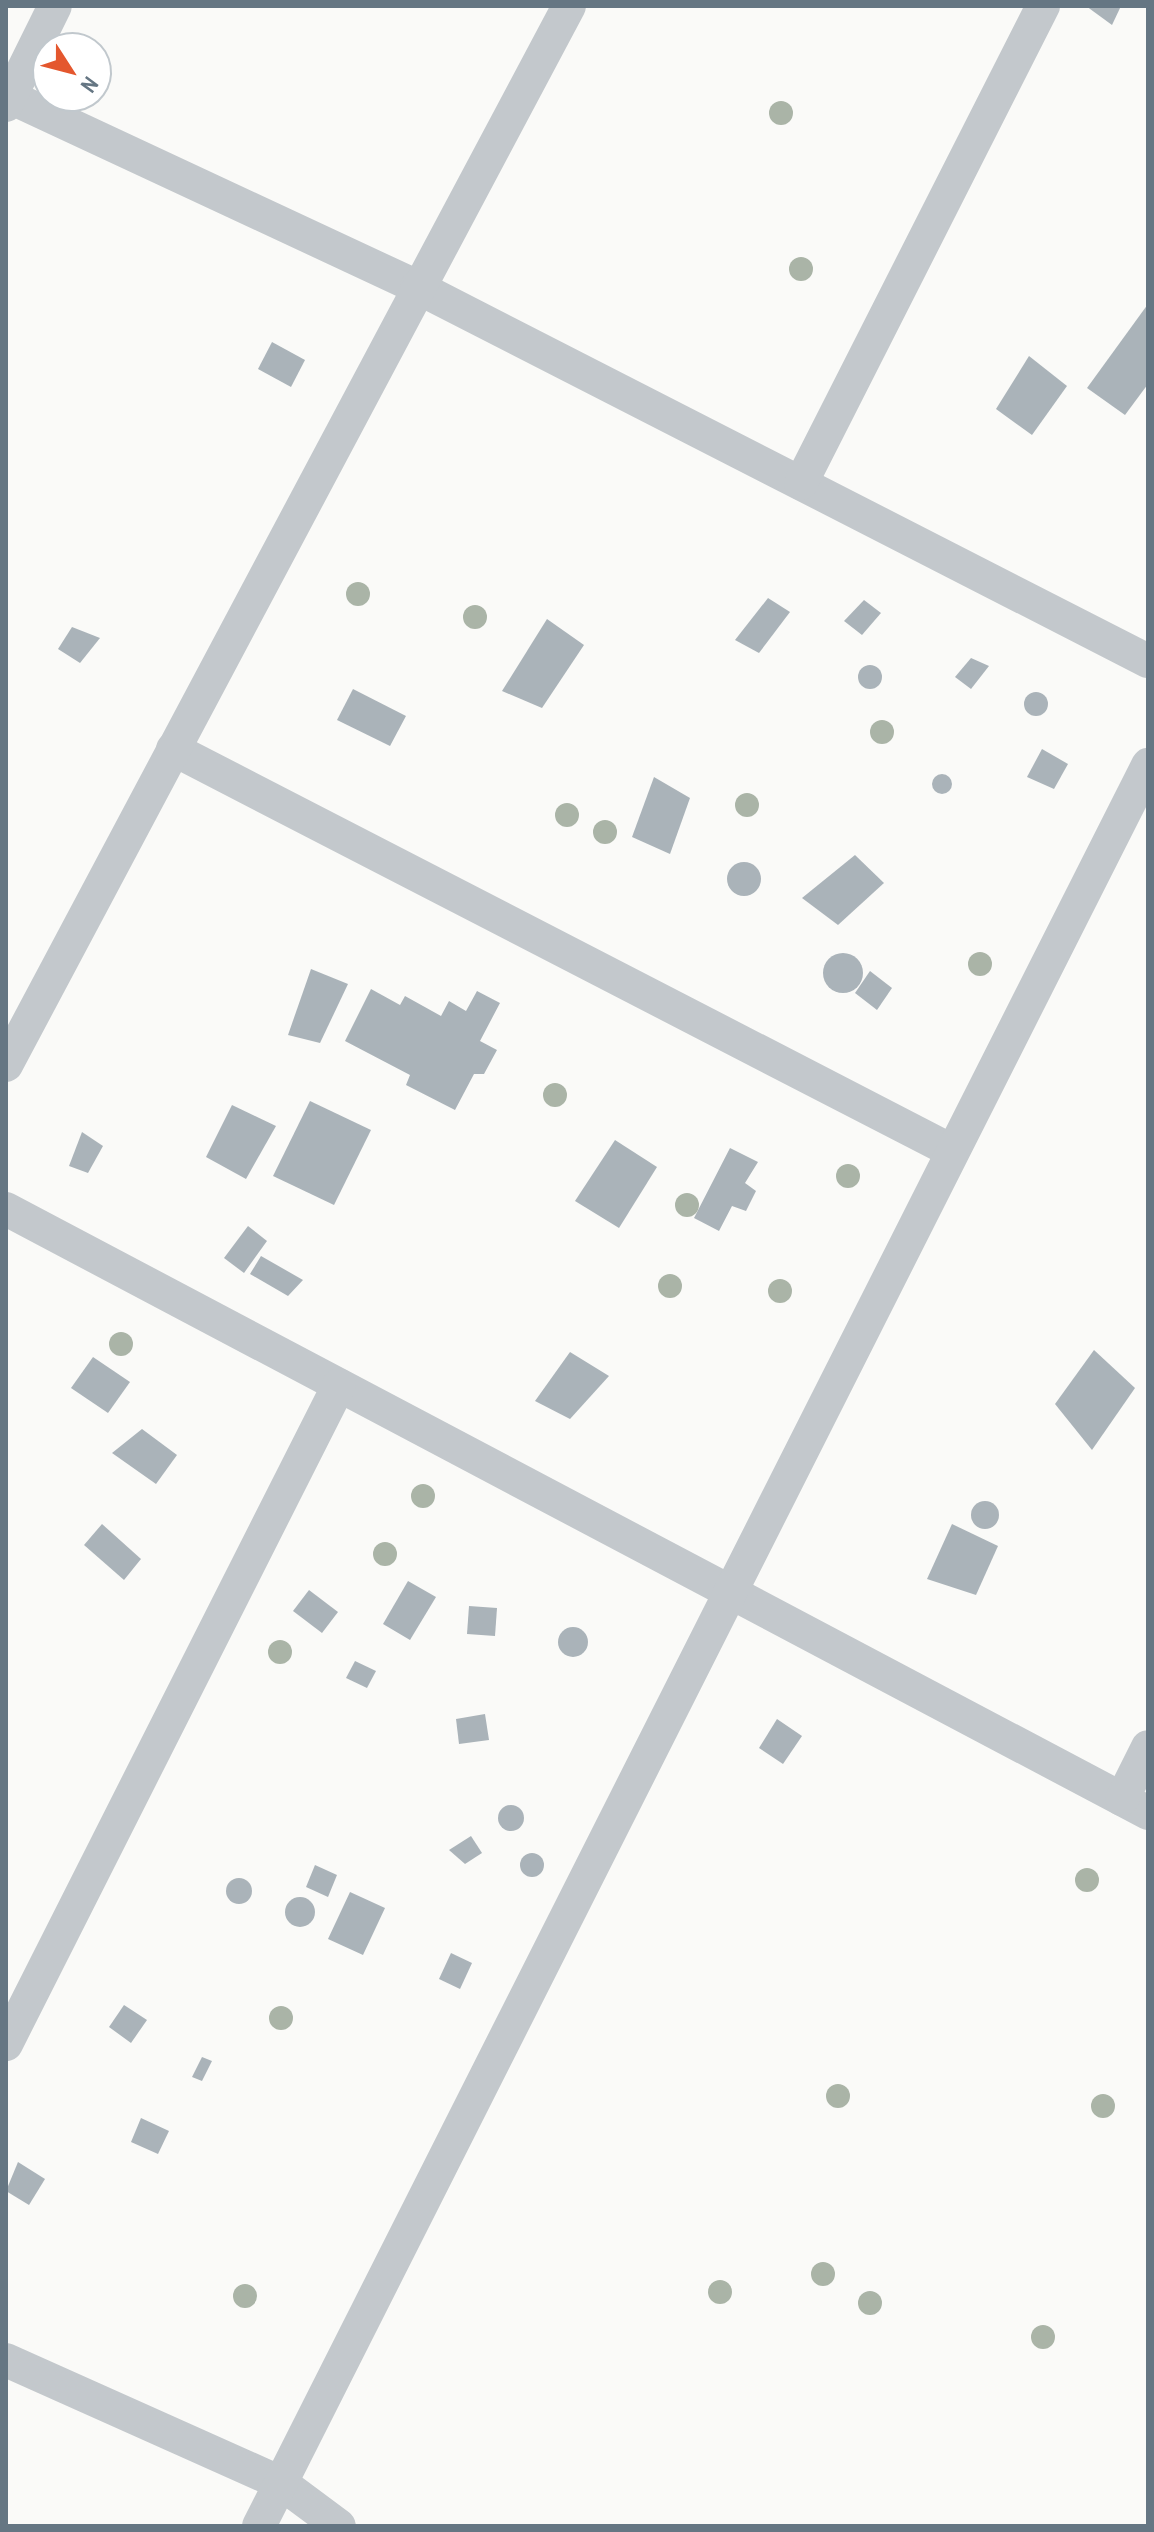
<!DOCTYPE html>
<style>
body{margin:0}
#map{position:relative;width:1154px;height:2532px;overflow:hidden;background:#fafaf8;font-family:"Archivo Narrow",sans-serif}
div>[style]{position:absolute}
.building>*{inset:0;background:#aab3b9}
.round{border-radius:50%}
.minor>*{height:34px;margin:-17px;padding:0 17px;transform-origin:17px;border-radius:17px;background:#c3c8cc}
.trees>*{width:24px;height:24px;margin:-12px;border-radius:50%;background:#aab4a7}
span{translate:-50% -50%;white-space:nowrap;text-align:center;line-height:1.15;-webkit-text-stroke:8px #fff;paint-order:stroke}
.frame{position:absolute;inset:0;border:8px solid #657683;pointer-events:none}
.north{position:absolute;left:32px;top:32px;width:80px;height:80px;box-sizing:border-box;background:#fff;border:2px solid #c1c8cd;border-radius:50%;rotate:126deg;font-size:22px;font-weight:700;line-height:32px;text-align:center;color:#657683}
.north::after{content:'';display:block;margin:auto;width:28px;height:36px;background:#e4572e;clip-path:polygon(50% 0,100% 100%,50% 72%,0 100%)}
</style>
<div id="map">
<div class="building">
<div style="clip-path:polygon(1086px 6px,1121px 6px,1112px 25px)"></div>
<div style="clip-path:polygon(1148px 304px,1148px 384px,1125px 415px,1087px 388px)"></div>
<div style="clip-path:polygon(272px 342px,305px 360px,291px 387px,258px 369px)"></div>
<div style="clip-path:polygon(1029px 356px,1067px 386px,1032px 435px,996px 409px)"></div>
<div style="clip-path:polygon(768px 598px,790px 612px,759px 653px,735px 640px)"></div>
<div style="clip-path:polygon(864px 600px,881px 613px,862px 635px,844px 621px)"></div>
<div style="clip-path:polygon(547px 619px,584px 645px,542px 708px,502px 691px)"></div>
<div style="clip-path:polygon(72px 627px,100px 638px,80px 663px,58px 649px)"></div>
<div style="clip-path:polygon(971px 658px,989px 666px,971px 689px,955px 677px)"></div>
<div class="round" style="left:858px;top:665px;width:24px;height:24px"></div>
<div style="clip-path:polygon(353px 689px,406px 716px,390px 746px,337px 720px)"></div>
<div class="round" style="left:1024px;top:692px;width:24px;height:24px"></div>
<div style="clip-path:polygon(1042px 749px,1068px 764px,1054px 789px,1027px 777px)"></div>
<div class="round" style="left:932px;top:774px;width:20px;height:20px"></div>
<div style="clip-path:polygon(654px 777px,690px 798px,670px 854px,632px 837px)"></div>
<div style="clip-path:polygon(855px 855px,884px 883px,838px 925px,802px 898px)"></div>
<div class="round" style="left:727px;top:862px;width:34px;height:34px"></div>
<div class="round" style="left:823px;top:953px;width:40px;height:40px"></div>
<div style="clip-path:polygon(311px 969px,348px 984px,320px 1043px,288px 1035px)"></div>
<div style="clip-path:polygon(870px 971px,892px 988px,877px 1010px,855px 993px)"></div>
<div style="clip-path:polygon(371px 989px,400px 1005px,405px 996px,441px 1016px,449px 1001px,466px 1011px,477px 991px,500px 1003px,480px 1041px,497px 1050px,484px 1074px,474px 1074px,455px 1110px,406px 1085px,410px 1075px,345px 1041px)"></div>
<div style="clip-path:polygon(310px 1101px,371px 1130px,334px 1205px,273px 1176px)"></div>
<div style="clip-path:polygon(232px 1105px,276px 1126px,246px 1179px,206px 1157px)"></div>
<div style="clip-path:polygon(82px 1132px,103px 1146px,88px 1173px,69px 1166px)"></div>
<div style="clip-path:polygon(615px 1140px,657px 1167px,619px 1228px,575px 1201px)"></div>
<div style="clip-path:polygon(730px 1148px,758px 1162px,745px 1183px,756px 1191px,746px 1211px,732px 1206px,719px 1231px,694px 1218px)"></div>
<div style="clip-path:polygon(248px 1226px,267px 1241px,244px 1273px,224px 1258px)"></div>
<div style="clip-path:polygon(261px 1256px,303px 1280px,288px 1296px,250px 1274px)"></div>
<div style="clip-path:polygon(1094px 1350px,1135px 1388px,1092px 1450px,1055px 1404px)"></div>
<div style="clip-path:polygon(570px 1352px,609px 1376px,570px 1419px,535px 1401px)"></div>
<div style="clip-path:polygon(93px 1357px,130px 1382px,108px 1413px,71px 1388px)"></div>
<div style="clip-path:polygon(142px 1429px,177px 1455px,156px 1484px,112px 1453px)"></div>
<div class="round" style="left:971px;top:1501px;width:28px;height:28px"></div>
<div style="clip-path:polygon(102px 1524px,141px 1559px,124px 1580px,84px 1545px)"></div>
<div style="clip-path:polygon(952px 1524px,998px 1546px,976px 1595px,927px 1579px)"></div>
<div style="clip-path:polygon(408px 1581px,436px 1597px,410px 1640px,383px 1624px)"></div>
<div style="clip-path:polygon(309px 1590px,338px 1612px,322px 1633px,293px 1611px)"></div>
<div style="clip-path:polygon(469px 1606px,497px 1608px,495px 1636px,467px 1634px)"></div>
<div class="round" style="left:558px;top:1627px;width:30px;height:30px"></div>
<div style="clip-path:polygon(355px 1661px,376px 1671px,367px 1688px,346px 1678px)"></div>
<div style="clip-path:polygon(485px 1714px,489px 1740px,459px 1744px,456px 1719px)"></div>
<div style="clip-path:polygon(777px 1719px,802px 1736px,783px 1764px,759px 1748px)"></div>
<div class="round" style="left:498px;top:1805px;width:26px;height:26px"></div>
<div style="clip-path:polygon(471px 1836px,482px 1853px,465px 1864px,449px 1850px)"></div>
<div class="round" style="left:520px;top:1853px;width:24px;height:24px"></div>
<div style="clip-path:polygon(315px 1865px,337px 1875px,328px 1897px,306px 1887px)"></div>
<div class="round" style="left:226px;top:1878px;width:26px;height:26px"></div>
<div style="clip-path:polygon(350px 1892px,385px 1908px,363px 1955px,328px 1939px)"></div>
<div class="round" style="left:285px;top:1897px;width:30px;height:30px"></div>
<div style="clip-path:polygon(451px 1953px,472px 1963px,460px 1989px,439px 1979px)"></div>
<div style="clip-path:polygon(124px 2005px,147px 2020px,131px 2043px,109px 2027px)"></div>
<div style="clip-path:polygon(202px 2057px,212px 2061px,202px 2081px,192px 2077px)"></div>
<div style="clip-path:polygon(141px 2118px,169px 2131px,158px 2154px,131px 2142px)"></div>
<div style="clip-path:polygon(18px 2162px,45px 2179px,29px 2205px,6px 2191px)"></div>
</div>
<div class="minor">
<div style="left:10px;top:97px;width:449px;rotate:25deg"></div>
<div style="left:417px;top:287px;width:821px;rotate:27.1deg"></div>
<div style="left:6px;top:105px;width:110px;rotate:-63.7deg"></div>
<div style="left:801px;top:483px;width:535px;rotate:-63.1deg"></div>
<div style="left:173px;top:749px;width:877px;rotate:27.3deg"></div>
<div style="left:6px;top:1065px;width:1199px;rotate:-62deg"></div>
<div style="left:6px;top:1209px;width:1292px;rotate:27.87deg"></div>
<div style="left:1122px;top:1799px;width:58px;rotate:-63.4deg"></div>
<div style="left:6px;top:2044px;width:738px;rotate:-63.19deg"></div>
<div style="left:6px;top:2360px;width:301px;rotate:24.1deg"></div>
<div style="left:281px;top:2483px;width:72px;rotate:36.6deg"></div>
<div style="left:259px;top:2526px;width:1973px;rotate:-63.21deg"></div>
</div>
<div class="trees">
<div style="left:781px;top:113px"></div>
<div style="left:801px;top:269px"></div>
<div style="left:358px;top:594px"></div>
<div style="left:475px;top:617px"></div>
<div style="left:882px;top:732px"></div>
<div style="left:747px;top:805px"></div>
<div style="left:567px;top:815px"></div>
<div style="left:605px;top:832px"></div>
<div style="left:980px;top:964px"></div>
<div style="left:555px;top:1095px"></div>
<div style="left:848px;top:1176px"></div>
<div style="left:687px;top:1205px"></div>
<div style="left:670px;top:1286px"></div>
<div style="left:780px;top:1291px"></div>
<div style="left:121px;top:1344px"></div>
<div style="left:423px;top:1496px"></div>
<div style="left:385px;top:1554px"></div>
<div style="left:280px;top:1652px"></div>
<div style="left:1087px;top:1880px"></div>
<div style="left:281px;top:2018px"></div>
<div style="left:838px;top:2096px"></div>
<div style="left:1103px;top:2106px"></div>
<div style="left:823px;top:2274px"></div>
<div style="left:720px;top:2292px"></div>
<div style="left:245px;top:2296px"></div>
<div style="left:870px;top:2303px"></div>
<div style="left:1043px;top:2337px"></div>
</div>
<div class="frame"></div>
<div class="north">N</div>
</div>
